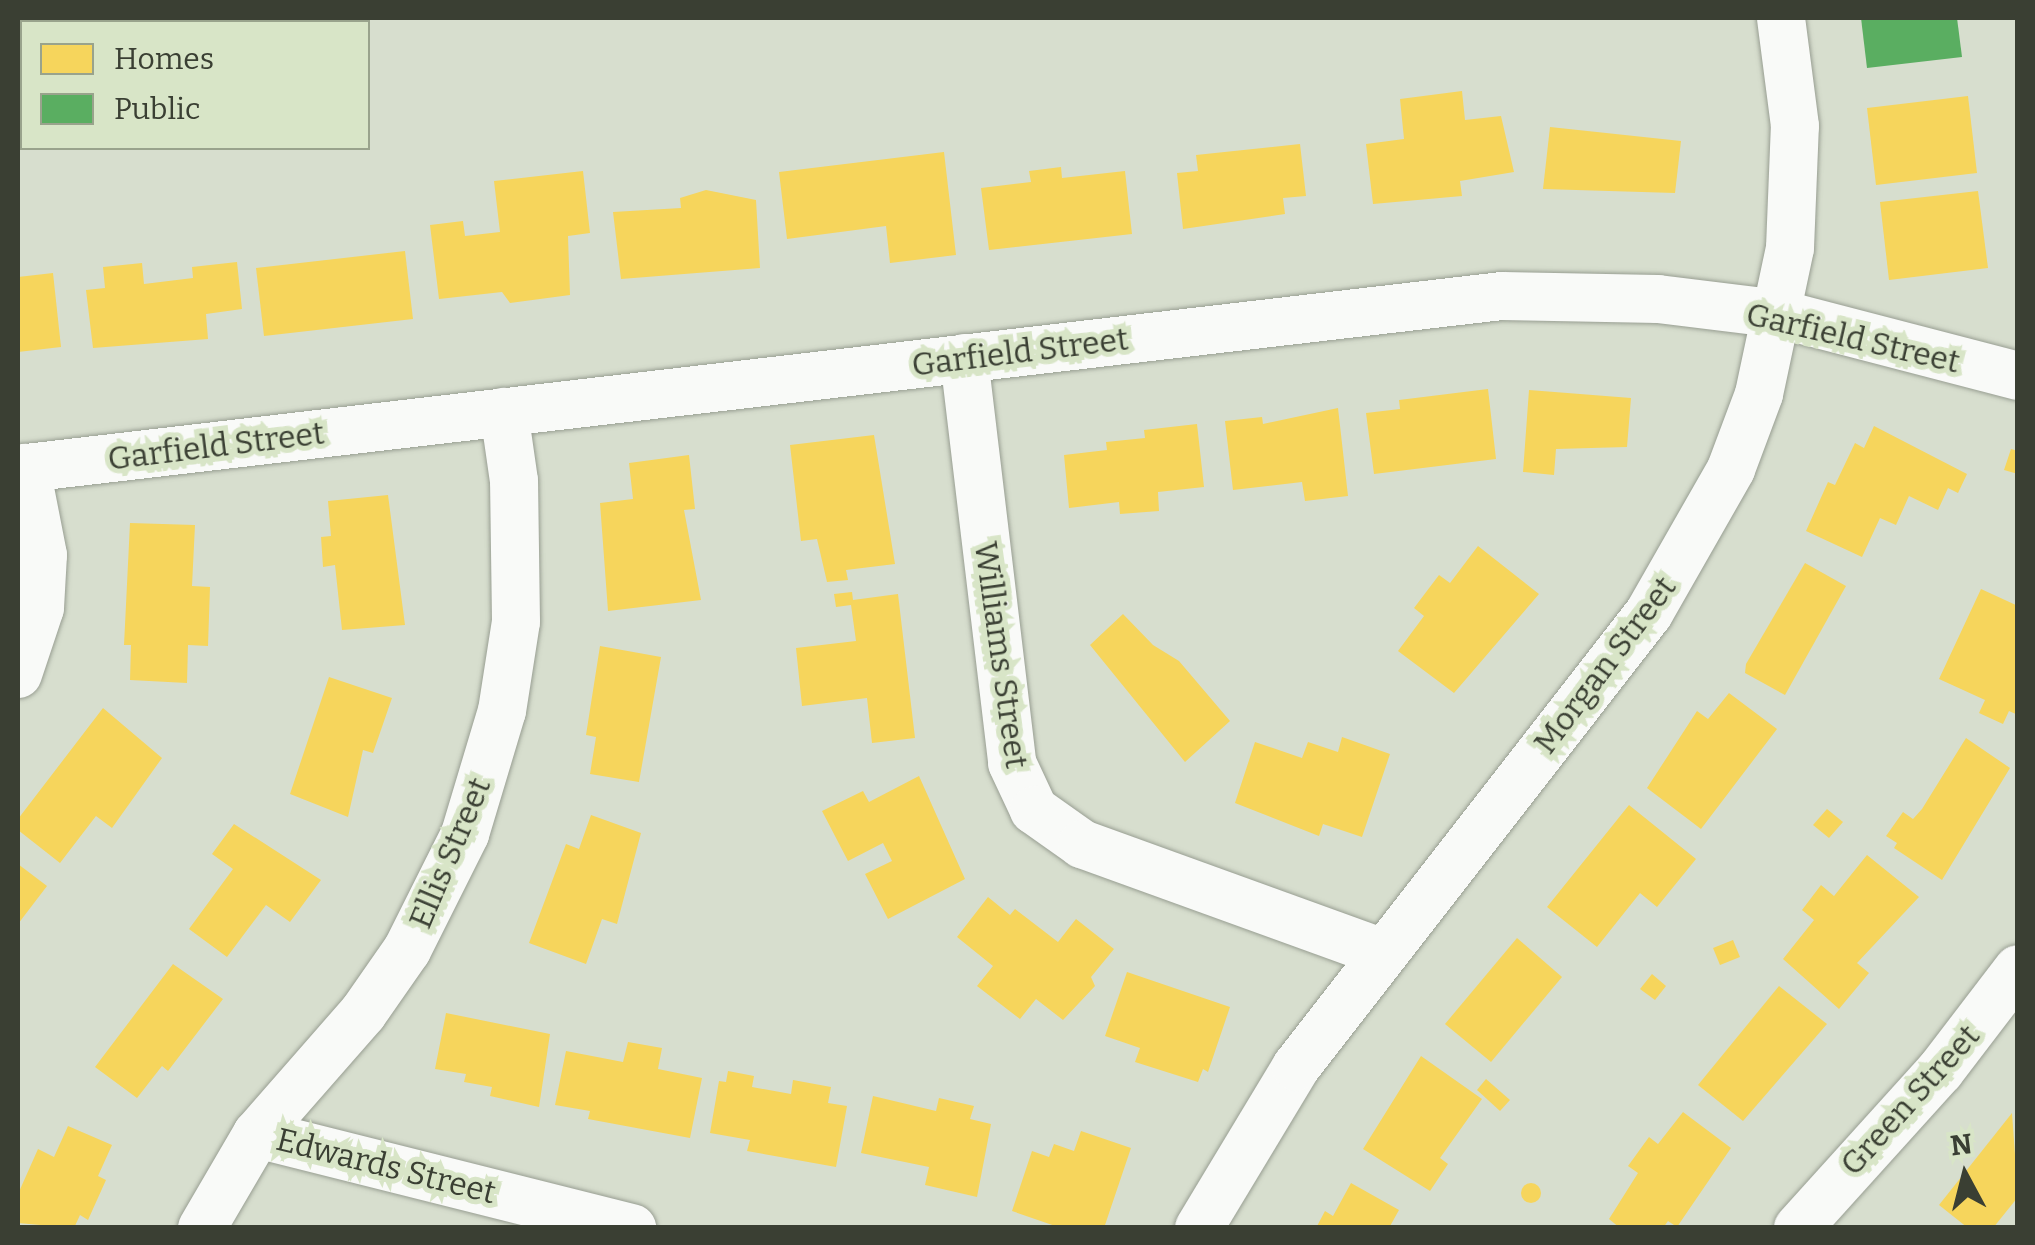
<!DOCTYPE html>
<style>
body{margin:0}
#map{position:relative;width:2035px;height:1245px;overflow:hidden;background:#d7dece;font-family:Bitter,serif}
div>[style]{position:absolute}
.homes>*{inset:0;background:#f6d55c}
.round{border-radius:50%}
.public>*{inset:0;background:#5aae61}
.roads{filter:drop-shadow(0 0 2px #989e92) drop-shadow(0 0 2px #989e92)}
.minor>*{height:48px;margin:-24px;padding:0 24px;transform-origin:24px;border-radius:24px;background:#f9faf8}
span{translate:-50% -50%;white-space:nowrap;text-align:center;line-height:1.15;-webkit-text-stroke:10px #d8e5c7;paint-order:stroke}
.street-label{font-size:32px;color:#3a3f33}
.frame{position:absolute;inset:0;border:20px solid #3a3f33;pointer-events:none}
.legend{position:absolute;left:20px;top:20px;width:350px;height:130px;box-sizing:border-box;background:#d8e5c7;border:2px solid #99a38c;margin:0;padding:12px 18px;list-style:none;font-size:30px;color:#3a3f33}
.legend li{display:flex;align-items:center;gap:20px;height:50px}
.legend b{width:50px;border:2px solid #99a38c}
.north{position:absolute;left:1915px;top:1125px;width:100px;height:100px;-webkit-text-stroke:8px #d8e5c7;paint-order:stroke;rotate:353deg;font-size:28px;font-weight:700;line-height:40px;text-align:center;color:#3a3f33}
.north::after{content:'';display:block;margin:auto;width:35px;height:45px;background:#3a3f33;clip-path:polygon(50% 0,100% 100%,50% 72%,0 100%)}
</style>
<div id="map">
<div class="homes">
<div style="clip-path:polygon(1462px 91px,1465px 120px,1501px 116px,1514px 172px,1460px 181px,1462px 196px,1373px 204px,1366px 144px,1404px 139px,1400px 99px)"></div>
<div style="clip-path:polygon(1968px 96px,1977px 173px,1876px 185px,1867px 108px)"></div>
<div style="clip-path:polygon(1550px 127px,1681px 141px,1675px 193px,1543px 189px)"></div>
<div style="clip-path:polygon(1300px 144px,1306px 196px,1283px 198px,1285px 214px,1183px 229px,1177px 173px,1198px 171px,1196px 155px)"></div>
<div style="clip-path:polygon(944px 152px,956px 255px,890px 263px,886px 226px,787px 239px,779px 172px)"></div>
<div style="clip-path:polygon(1061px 167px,1062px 178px,1125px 171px,1132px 234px,989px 250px,981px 188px,1031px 182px,1029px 171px)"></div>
<div style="clip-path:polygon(583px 171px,590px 233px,568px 236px,570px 295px,510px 303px,502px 292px,439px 299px,430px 225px,463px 221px,465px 236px,500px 232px,494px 181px)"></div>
<div style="clip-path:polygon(706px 190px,756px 200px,760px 268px,621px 279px,613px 212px,681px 208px,680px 198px)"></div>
<div style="clip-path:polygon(1978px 191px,1988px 268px,1889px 280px,1880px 202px)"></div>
<div style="clip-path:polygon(405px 251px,413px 319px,264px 336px,256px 268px)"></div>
<div style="clip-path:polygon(237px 262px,242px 309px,206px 314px,208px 339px,93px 348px,86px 290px,105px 288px,103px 267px,142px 263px,144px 284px,193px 278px,192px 267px)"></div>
<div style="clip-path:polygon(53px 273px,61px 347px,18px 352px,18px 277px)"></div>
<div style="clip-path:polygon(1488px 389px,1496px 459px,1374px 474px,1366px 413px,1400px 409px,1399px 400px)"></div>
<div style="clip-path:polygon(1529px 390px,1631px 398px,1627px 447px,1556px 449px,1554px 475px,1523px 472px)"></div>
<div style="clip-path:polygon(1338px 408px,1348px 496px,1305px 501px,1302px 482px,1233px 490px,1225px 421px,1262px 417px,1263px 424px)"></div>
<div style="clip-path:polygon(1197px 424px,1204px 487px,1158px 492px,1159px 511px,1120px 514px,1119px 502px,1069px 508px,1064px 455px,1107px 450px,1106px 442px,1145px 438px,1144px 430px)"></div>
<div style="clip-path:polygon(1874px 426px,1967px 474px,1958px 493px,1948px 488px,1938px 510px,1909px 496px,1896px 525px,1880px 518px,1862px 557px,1806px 531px,1828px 482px,1835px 485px,1855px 443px,1864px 448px)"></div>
<div style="clip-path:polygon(874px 435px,895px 564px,846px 570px,848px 580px,827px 582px,817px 539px,801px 541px,790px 445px)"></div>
<div style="clip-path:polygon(2011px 449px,2018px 451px,2018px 474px,2004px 470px)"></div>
<div style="clip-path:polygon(689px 455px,695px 509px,684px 510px,701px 600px,608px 611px,600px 503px,633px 499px,629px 463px)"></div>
<div style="clip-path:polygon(388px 495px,405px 625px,342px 630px,335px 565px,323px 567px,321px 537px,331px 536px,328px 501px)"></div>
<div style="clip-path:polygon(130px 523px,195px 525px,192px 586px,210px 587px,208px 646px,188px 645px,187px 683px,130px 680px,131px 645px,124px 645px)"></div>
<div style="clip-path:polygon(1478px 546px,1539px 594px,1454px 693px,1398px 651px,1424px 616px,1414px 608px,1439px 575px,1450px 583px)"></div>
<div style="clip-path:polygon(1805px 563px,1846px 586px,1785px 695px,1745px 673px,1746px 664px)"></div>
<div style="clip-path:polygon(1981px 589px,2018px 606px,2018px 715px,2009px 711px,2003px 724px,1979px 713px,1985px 700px,1939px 679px)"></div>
<div style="clip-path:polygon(852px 592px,853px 600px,898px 594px,915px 738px,872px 743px,867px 698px,802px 706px,796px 648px,856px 641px,851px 605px,836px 607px,834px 594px)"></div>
<div style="clip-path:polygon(1123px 614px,1153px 645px,1179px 661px,1230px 721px,1185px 762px,1090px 645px)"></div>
<div style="clip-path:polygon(600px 646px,661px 657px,639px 782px,590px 774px,596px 737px,586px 735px)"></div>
<div style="clip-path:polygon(329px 677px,392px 698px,373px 753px,363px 750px,348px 817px,290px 794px)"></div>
<div style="clip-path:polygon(1729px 693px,1777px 729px,1701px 829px,1647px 788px,1697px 711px,1708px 719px)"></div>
<div style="clip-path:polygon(103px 708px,162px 758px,112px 828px,96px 816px,60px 863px,18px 830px,18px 819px)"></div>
<div style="clip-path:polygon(1342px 737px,1390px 754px,1362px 837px,1323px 824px,1319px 836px,1235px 803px,1255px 742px,1302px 758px,1308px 742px,1338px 752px)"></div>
<div style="clip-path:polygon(1966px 738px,2010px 768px,1942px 880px,1894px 848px,1897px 843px,1886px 836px,1903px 812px,1913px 819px,1922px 809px)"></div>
<div style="clip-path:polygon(919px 776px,965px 879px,888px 919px,865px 874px,892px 861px,883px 843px,848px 861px,822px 811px,863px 791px,869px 802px)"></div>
<div style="clip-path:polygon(1629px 805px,1696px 859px,1657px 907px,1640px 893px,1597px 947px,1547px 907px)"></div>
<div style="clip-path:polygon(1827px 809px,1843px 822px,1829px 838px,1813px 825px)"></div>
<div style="clip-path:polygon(591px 815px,641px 833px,617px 924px,602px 919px,586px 964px,529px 943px,566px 844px,579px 849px)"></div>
<div style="clip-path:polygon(234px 824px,321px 880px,290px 922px,266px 905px,227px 957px,189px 929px,233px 869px,212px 854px)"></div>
<div style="clip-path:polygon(1867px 855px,1919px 897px,1857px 963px,1869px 973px,1839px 1009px,1783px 959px,1814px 920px,1802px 910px,1821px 885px,1834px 896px)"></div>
<div style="clip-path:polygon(18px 864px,47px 886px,18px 924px)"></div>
<div style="clip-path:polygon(988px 897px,1010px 915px,1015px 909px,1058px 942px,1076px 919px,1114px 949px,1091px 977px,1095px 986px,1063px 1020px,1036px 999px,1020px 1019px,977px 986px,993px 966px,957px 937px)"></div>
<div style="clip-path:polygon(1517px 938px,1562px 977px,1491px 1062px,1445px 1024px)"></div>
<div style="clip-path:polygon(1733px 940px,1740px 957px,1720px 965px,1713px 948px)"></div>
<div style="clip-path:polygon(173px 964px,223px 999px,168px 1071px,162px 1066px,137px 1098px,95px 1067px)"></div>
<div style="clip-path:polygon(1127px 972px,1230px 1007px,1208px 1072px,1203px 1069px,1198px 1082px,1135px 1062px,1140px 1048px,1105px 1036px)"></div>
<div style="clip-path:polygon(1652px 974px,1666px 986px,1655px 1000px,1640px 989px)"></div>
<div style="clip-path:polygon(1779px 986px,1827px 1024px,1743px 1121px,1698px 1085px)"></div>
<div style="clip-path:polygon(446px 1013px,550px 1034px,539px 1107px,490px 1096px,492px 1087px,464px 1082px,466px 1074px,435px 1069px)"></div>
<div style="clip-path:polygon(628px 1042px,662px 1048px,658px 1069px,702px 1078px,690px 1138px,588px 1119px,590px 1111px,555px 1105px,566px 1051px,623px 1062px)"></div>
<div style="clip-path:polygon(1421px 1056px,1482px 1099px,1440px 1158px,1448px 1164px,1430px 1191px,1363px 1149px)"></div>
<div style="clip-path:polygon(728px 1071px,754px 1076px,752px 1087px,791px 1094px,793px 1080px,831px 1087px,828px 1103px,847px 1106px,836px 1167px,747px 1151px,750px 1140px,710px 1133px,719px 1081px,726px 1082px)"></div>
<div style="clip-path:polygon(1486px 1079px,1510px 1100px,1500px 1111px,1477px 1090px)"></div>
<div style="clip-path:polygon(873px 1096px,936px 1111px,939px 1098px,974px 1106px,970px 1119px,991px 1124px,977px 1197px,925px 1185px,929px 1167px,861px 1153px)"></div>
<div style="clip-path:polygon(1683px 1112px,1731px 1148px,1677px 1227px,1668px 1221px,1663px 1228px,1620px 1228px,1609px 1219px,1638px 1173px,1628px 1166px,1649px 1137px,1658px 1144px)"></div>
<div style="clip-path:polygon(2012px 1113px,2018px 1197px,1993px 1228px,1968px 1228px,1939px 1205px)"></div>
<div style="clip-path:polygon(68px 1126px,112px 1145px,98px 1176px,106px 1180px,88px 1220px,80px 1215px,74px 1228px,18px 1223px,18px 1194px,38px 1149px,54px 1157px)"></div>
<div style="clip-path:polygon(1081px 1131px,1131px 1148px,1104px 1228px,1061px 1228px,1012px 1211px,1032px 1151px,1049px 1157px,1054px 1144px,1074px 1151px)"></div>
<div class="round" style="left:1521px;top:1183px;width:20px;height:20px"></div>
<div style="clip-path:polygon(1351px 1183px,1399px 1210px,1389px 1228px,1316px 1228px,1325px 1211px,1333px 1216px)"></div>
</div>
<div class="public">
<div style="clip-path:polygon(1861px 18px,1957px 18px,1962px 57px,1867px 68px)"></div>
</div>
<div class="roads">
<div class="minor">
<div style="left:964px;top:358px;width:408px;rotate:83.2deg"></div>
<div style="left:1012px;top:763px;width:52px;rotate:64.9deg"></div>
<div style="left:1034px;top:810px;width:59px;rotate:35.3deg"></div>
<div style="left:1082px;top:844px;width:320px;rotate:19.9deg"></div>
<div style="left:18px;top:469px;width:1494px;rotate:-6.65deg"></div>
<div style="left:1502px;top:296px;width:156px;rotate:1.1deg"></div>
<div style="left:1658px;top:299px;width:123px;rotate:7deg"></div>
<div style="left:1780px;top:314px;width:246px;rotate:14.6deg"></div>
<div style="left:18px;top:674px;width:70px;rotate:-71.6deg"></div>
<div style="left:40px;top:608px;width:53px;rotate:-86.8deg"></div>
<div style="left:43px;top:555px;width:89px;rotate:-101.1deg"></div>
<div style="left:257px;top:1134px;width:387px;rotate:14.1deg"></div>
<div style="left:202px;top:1228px;width:109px;rotate:-59.7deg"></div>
<div style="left:257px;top:1134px;width:161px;rotate:-48.8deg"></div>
<div style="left:363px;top:1013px;width:77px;rotate:-55.1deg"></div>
<div style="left:407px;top:950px;width:130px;rotate:-63.4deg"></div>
<div style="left:465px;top:834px;width:128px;rotate:-73.3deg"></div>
<div style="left:502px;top:711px;width:90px;rotate:-81.1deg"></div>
<div style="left:516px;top:622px;width:141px;rotate:-90.8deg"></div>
<div style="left:514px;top:481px;width:70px;rotate:-98.2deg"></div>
<div style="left:1199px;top:1228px;width:188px;rotate:-58.9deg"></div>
<div style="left:1296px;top:1067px;width:575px;rotate:-52.13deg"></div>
<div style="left:1649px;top:613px;width:166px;rotate:-60.3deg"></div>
<div style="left:1731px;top:469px;width:80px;rotate:-69.5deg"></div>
<div style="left:1759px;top:394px;width:149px;rotate:-78deg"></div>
<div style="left:1790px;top:248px;width:122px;rotate:-87.7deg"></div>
<div style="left:1795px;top:126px;width:109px;rotate:-97.4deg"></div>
<div style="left:1798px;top:1228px;width:212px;rotate:-47.9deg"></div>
<div style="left:1940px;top:1071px;width:128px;rotate:-52.6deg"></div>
</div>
</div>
<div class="street-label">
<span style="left:1853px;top:338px;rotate:13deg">Garfield Street</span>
<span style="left:1020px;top:352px;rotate:-7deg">Garfield Street</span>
<span style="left:216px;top:446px;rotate:-7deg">Garfield Street</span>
<span style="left:1001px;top:655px;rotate:82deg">Williams Street</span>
<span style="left:1605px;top:665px;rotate:-53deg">Morgan Street</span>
<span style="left:450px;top:853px;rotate:-67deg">Ellis Street</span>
<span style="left:1910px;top:1100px;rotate:-48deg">Green Street</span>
<span style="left:386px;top:1166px;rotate:14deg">Edwards Street</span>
</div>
<div class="frame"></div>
<ul class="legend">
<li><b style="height:28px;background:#f6d55c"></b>Homes</li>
<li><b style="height:28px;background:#5aae61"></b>Public</li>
</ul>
<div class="north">N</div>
</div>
